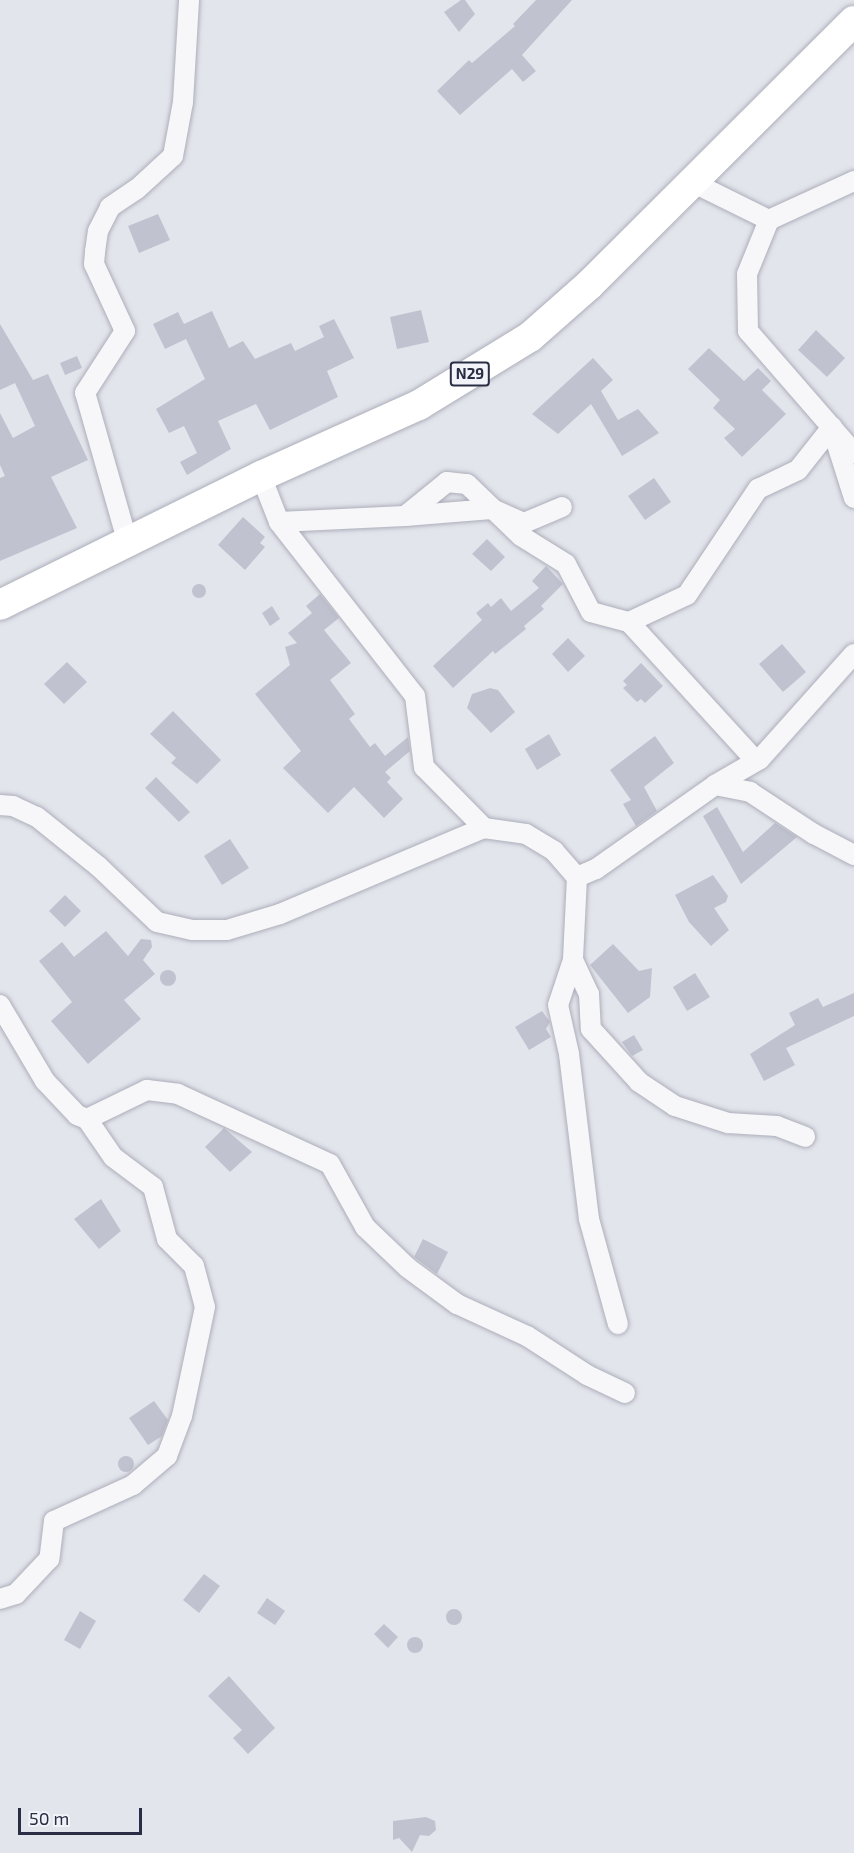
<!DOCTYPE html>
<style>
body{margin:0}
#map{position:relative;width:854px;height:1853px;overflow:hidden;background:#e3e5ec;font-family:"Exo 2",sans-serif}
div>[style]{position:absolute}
.building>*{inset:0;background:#c0c2cf}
.round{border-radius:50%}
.roads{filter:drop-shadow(0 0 2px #acaeba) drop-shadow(0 0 2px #acaeba)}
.minor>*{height:20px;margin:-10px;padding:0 10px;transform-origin:10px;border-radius:10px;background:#f7f7fa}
.primary>*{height:30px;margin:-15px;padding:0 15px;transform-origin:15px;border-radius:15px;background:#fff}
span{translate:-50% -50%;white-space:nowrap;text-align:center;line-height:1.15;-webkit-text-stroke:5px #f3f4f9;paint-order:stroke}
.shield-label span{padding:2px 4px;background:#f3f4f9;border:2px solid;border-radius:4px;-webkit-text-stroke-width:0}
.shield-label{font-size:15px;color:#2a2e45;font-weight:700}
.scale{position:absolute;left:18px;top:1808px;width:124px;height:27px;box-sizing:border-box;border:3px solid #2a2e45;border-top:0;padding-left:8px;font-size:18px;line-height:21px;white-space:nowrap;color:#2a2e45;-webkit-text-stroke:4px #f3f4f9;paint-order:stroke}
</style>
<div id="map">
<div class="building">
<div style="clip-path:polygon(461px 0,465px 0,475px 14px,459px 32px,444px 12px)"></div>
<div style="clip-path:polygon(536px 0,572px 0,522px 55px,536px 71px,523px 82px,512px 69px,460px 115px,437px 91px,469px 60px,472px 63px,515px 26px,513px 24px)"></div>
<div style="clip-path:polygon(158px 214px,170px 240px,139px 253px,128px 226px)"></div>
<div style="clip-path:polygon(421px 310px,429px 342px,397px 349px,390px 317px)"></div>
<div style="clip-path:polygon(212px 311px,229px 348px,243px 341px,255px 359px,291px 343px,295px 351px,324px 337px,319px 326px,334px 319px,354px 358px,327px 371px,338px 397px,270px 430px,256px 404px,218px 421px,231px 449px,187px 475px,180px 462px,197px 453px,184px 426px,169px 433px,156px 409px,205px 379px,186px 339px,165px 349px,153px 324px,178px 312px,184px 324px)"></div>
<div style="clip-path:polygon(0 324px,33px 380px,48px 374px,88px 460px,51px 477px,77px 528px,0 561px,0 478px,5px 476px,0 465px,0 413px,13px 438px,35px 426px,15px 383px,0 390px)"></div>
<div style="clip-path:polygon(816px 330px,845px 358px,827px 377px,798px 350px)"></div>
<div style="clip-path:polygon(709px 348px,744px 381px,758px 368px,771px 381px,762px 390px,786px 414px,742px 457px,724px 438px,735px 429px,713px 408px,720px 400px,688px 369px)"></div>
<div style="clip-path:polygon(77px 356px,82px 368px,65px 375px,60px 363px)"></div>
<div style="clip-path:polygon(593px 358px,613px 380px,601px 391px,618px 420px,638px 409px,659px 433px,622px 456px,591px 404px,558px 434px,532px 414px)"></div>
<div style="clip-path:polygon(654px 478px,671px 502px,645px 520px,628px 496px)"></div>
<div style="clip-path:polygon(243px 517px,265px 537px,260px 543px,265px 547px,245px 570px,218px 545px)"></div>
<div style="clip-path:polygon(487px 539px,505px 557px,491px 571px,472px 554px)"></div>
<div style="clip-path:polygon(546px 566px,563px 584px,541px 606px,544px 609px,524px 626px,526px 629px,495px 654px,493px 651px,453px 688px,433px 666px,482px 620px,476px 613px,488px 603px,491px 607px,501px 598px,511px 611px,539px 588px,532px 581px)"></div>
<div class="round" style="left:192px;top:584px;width:14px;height:14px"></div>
<div style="clip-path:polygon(320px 594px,339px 618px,324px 630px,351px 663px,330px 680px,355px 714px,349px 719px,370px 747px,375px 743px,385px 756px,408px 737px,410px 751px,385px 772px,391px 778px,387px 782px,403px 799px,384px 818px,354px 787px,328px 813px,283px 768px,301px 751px,255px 694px,290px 665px,285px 647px,297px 643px,288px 633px,312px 613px,306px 606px)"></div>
<div style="clip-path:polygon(272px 606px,280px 619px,270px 626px,262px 613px)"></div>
<div style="clip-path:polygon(568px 638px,585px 656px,568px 672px,552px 654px)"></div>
<div style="clip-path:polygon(782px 644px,806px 672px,783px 692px,759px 664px)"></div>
<div style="clip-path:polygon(67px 662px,87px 682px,64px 704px,44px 684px)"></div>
<div style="clip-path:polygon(641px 663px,663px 686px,645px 703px,641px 699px,637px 702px,623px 688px,627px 685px,623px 681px)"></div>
<div style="clip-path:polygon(490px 688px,498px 690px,515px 712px,491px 733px,467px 708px,472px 694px)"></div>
<div style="clip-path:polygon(173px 711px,221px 760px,197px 784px,171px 763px,176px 758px,150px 734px)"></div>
<div style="clip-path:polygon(549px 734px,561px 755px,537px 770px,525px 749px)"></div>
<div style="clip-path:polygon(655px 736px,674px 763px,644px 787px,657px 811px,636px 826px,623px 804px,631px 800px,610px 770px)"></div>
<div style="clip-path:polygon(156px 777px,190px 812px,179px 822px,145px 788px)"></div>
<div style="clip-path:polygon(717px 807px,743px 852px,775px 823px,797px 837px,741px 884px,703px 816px)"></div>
<div style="clip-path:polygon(230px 839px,249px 868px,222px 885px,204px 856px)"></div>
<div style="clip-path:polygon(713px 875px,728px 896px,726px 902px,714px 908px,729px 930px,711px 946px,689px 922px,675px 895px)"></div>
<div style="clip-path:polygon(65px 895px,81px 911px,65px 927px,49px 911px)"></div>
<div style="clip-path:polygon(106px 931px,128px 956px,141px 939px,151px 940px,152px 947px,143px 960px,155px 974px,124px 1000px,141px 1019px,88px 1064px,51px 1021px,72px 1002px,39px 961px,62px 942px,74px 957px)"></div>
<div style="clip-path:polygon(613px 944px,639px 971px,652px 968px,650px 997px,628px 1013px,590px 965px)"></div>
<div class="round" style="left:160px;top:970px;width:16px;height:16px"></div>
<div style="clip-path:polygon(695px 973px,710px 997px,687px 1011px,673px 987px)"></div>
<div style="clip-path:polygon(854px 993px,854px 1016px,786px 1048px,795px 1065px,764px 1081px,750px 1054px,795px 1025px,789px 1013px,818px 998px,823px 1007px)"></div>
<div style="clip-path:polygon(542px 1011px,550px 1022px,546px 1029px,551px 1037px,529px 1050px,515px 1027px)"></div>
<div style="clip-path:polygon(634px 1035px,643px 1050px,632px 1056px,622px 1042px)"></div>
<div style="clip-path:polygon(224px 1128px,252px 1152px,230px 1172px,205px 1147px)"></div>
<div style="clip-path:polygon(101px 1199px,121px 1231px,99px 1249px,74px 1219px)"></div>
<div style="clip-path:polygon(423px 1239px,448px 1252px,437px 1274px,414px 1257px)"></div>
<div style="clip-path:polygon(154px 1401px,168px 1420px,162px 1436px,148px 1445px,129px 1418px)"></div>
<div class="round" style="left:118px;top:1456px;width:16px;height:16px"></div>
<div style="clip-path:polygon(204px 1574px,220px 1586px,199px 1613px,183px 1600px)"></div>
<div style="clip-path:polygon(267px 1598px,285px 1611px,275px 1625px,257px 1613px)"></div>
<div class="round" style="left:446px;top:1609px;width:16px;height:16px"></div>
<div style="clip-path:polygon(80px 1611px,96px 1621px,80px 1649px,64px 1640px)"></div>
<div style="clip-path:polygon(384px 1624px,398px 1637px,388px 1648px,374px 1634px)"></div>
<div class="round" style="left:407px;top:1637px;width:16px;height:16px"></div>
<div style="clip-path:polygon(229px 1676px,275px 1728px,248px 1754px,233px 1738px,242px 1730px,208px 1696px)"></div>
<div style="clip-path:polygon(426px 1817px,435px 1821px,436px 1830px,429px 1836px,420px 1835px,412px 1852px,399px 1838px,393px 1840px,393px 1821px)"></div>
</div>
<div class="roads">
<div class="minor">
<div style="left:854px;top:181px;width:94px;rotate:155.4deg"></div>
<div style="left:769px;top:220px;width:58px;rotate:112.2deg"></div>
<div style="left:747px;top:274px;width:57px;rotate:89deg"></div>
<div style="left:748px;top:331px;width:162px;rotate:49deg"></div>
<div style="left:692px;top:182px;width:86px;rotate:26.3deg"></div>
<div style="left:834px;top:435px;width:66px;rotate:72.4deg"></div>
<div style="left:261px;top:476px;width:49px;rotate:68.6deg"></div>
<div style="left:279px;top:522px;width:221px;rotate:52deg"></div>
<div style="left:415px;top:696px;width:72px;rotate:82.8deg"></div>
<div style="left:424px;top:767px;width:86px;rotate:45.5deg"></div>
<div style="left:484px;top:828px;width:42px;rotate:8.1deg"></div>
<div style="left:526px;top:834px;width:33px;rotate:31deg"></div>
<div style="left:554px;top:851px;width:35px;rotate:49deg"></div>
<div style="left:577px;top:877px;width:83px;rotate:92.8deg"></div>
<div style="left:573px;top:960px;width:47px;rotate:108.4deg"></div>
<div style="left:558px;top:1005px;width:50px;rotate:77.3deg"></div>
<div style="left:569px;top:1054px;width:166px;rotate:83.1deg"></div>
<div style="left:589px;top:1219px;width:109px;rotate:74.6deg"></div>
<div style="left:405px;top:516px;width:87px;rotate:-4.6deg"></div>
<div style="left:492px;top:509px;width:35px;rotate:24deg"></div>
<div style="left:524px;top:523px;width:41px;rotate:-22.8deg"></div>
<div style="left:279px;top:522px;width:126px;rotate:-2.7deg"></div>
<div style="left:405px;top:516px;width:54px;rotate:-39deg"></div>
<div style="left:447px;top:482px;width:20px;rotate:6deg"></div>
<div style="left:467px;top:484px;width:75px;rotate:43.9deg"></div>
<div style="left:521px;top:536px;width:53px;rotate:31.9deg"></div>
<div style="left:566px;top:564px;width:54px;rotate:62.5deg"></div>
<div style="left:591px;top:612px;width:39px;rotate:15deg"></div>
<div style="left:629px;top:622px;width:187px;rotate:47.6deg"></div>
<div style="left:127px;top:540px;width:153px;rotate:-105.9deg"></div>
<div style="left:85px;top:393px;width:74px;rotate:-57.2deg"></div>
<div style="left:125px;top:331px;width:74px;rotate:-114.8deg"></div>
<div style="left:94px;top:264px;width:12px;rotate:-85deg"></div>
<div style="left:95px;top:252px;width:21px;rotate:-82deg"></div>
<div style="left:98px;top:231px;width:27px;rotate:-63deg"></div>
<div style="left:110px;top:207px;width:32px;rotate:-34deg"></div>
<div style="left:137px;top:189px;width:49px;rotate:-42.5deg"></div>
<div style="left:173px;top:156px;width:55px;rotate:-79.5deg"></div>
<div style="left:183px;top:102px;width:102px;rotate:-86.6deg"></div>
<div style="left:629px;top:622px;width:64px;rotate:-25deg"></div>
<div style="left:687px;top:595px;width:128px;rotate:-56.2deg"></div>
<div style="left:758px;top:489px;width:44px;rotate:-25.4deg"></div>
<div style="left:798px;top:470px;width:55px;rotate:-51.7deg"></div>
<div style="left:715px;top:785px;width:52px;rotate:-30deg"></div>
<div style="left:760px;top:759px;width:141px;rotate:-48.2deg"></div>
<div style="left:0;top:805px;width:13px;rotate:4deg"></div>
<div style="left:13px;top:806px;width:26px;rotate:25deg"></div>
<div style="left:37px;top:817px;width:78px;rotate:38.8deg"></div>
<div style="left:98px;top:866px;width:81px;rotate:43.5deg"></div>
<div style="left:157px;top:922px;width:36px;rotate:13deg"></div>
<div style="left:192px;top:930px;width:35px"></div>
<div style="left:227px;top:930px;width:55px;rotate:-16.8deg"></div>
<div style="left:280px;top:914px;width:221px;rotate:-22.9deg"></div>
<div style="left:577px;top:877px;width:21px;rotate:-23deg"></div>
<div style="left:596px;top:869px;width:146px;rotate:-35.2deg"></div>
<div style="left:715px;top:785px;width:36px;rotate:11deg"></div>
<div style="left:750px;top:792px;width:77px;rotate:33.3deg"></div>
<div style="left:814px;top:834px;width:45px;rotate:27.7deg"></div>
<div style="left:573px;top:960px;width:38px;rotate:65deg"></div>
<div style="left:589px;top:994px;width:35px;rotate:87deg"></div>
<div style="left:591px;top:1029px;width:72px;rotate:47.8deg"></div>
<div style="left:639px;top:1082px;width:43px;rotate:33.7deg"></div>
<div style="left:675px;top:1106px;width:56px;rotate:17.8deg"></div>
<div style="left:728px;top:1123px;width:49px;rotate:3.5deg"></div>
<div style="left:777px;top:1126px;width:30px;rotate:21deg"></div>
<div style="left:0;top:1005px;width:88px;rotate:59.4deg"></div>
<div style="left:45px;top:1081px;width:47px;rotate:46.7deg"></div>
<div style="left:77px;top:1115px;width:11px;rotate:22deg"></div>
<div style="left:87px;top:1119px;width:46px;rotate:55.6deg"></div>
<div style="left:113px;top:1157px;width:50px;rotate:36.9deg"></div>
<div style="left:153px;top:1187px;width:54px;rotate:74.9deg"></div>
<div style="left:167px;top:1239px;width:38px;rotate:45deg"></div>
<div style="left:194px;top:1266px;width:42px;rotate:75deg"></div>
<div style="left:205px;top:1307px;width:111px;rotate:101.9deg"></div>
<div style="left:182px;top:1416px;width:43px;rotate:110.6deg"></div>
<div style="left:167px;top:1456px;width:45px;rotate:139.5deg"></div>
<div style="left:133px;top:1485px;width:87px;rotate:155.5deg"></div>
<div style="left:54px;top:1521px;width:38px;rotate:97deg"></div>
<div style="left:49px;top:1559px;width:48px;rotate:133.3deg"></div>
<div style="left:16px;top:1594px;width:17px;rotate:163deg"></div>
<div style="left:87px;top:1119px;width:67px;rotate:-25.8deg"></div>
<div style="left:147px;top:1090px;width:31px;rotate:7deg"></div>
<div style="left:178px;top:1094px;width:167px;rotate:24.7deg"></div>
<div style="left:330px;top:1164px;width:72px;rotate:60.9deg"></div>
<div style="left:365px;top:1227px;width:59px;rotate:43.6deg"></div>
<div style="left:408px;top:1268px;width:61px;rotate:36.3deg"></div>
<div style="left:457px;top:1304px;width:77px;rotate:24.6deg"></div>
<div style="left:527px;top:1336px;width:72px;rotate:33deg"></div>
<div style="left:587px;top:1375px;width:42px;rotate:25.3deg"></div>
</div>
<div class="primary">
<div style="left:0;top:605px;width:291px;rotate:-26.3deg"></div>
<div style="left:261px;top:476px;width:173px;rotate:-24.2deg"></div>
<div style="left:419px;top:405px;width:130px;rotate:-31.5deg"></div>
<div style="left:530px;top:337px;width:79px;rotate:-41.4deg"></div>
<div style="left:589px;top:285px;width:374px;rotate:-44.9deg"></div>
</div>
</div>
<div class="shield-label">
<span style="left:470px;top:374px">N29</span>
</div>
<div class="scale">50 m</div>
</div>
